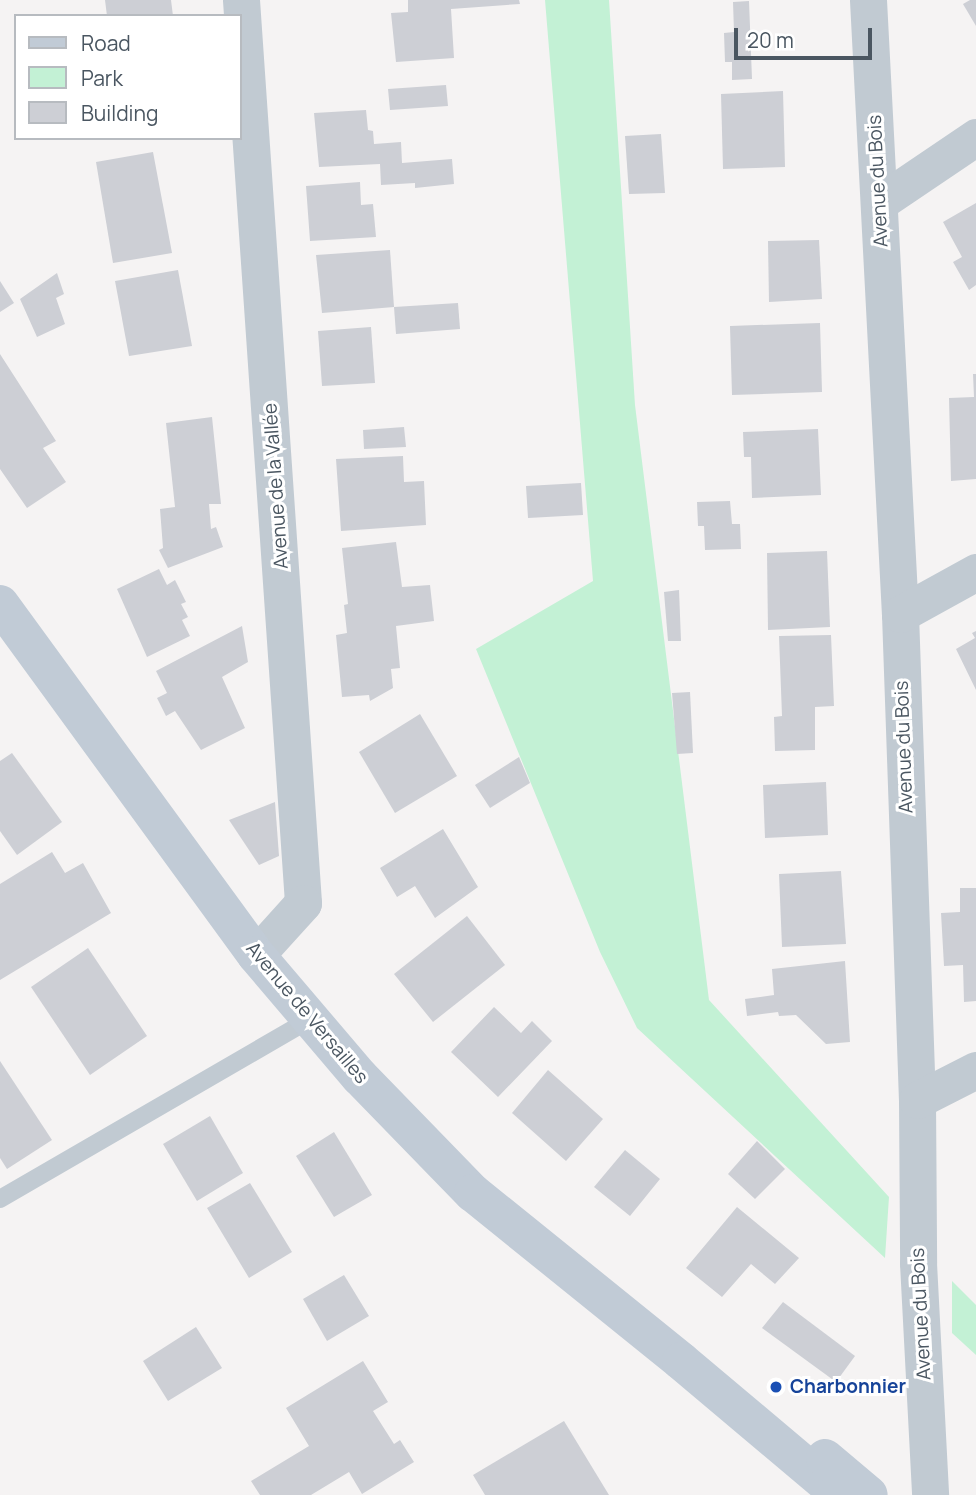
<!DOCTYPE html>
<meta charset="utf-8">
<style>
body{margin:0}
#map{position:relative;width:976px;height:1495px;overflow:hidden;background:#f5f3f3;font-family:Manrope,sans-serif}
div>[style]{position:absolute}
.green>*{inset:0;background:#c3f1d5}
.building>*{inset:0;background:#cdcfd5}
.lane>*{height:18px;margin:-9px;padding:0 9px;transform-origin:9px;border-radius:9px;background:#c1cad2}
.street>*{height:37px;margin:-18.5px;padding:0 18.5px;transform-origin:18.5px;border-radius:18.5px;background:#c1cad2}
.secondary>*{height:38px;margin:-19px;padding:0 19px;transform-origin:19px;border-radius:19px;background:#c1cbd6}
.dots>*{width:19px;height:19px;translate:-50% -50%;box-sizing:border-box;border:4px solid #fff;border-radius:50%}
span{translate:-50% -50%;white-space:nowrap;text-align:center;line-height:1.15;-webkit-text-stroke:6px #fff;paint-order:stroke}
.street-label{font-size:19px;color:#4a5661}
.transit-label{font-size:19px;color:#164399;font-weight:700}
.left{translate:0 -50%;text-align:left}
.legend{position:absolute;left:14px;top:14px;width:228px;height:126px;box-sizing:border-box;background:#fff;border:2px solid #b7bbc0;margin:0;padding:9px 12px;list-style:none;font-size:21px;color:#4a5661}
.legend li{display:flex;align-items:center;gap:14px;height:35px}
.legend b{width:35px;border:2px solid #b7bbc0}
.scale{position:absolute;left:734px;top:28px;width:138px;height:32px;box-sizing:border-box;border:4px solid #4a5661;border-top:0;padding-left:9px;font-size:21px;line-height:24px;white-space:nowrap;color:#4a5661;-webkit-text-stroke:5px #fff;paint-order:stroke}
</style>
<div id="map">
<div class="green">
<div style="clip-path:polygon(545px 0,609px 0,635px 405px,709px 1000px,889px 1197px,885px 1258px,637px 1028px,600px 952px,476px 649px,593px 581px)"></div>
<div style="clip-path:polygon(952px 1281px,976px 1305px,976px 1355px,952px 1333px)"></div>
</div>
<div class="building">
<div style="clip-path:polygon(105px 0,171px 0,173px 16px,107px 16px)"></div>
<div style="clip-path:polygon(408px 0,519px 0,520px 4px,451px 9px,454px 58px,396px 62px,391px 13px,408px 12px)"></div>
<div style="clip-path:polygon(970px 0,976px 0,976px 26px,963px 4px)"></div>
<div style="clip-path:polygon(749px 1px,752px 79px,732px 80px,732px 62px,725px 62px,724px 33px,734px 32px,733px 2px)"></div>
<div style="clip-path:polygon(446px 85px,448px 106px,390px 110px,388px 89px)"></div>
<div style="clip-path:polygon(783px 91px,785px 167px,723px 169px,721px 94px)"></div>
<div style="clip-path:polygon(366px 110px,368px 130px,373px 131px,374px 144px,401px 142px,402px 163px,452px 159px,454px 184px,415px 188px,415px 183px,381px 185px,380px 164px,319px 167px,314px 113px)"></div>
<div style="clip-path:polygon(661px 134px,665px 193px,629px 194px,625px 136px)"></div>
<div style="clip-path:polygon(153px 152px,172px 253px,113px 263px,96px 162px)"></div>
<div style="clip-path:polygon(360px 182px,361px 205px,373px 204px,376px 237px,310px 241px,306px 186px)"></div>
<div style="clip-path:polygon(976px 203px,976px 285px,969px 290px,953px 262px,962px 257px,943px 222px)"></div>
<div style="clip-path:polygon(819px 240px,822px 299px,769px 302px,768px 241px)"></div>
<div style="clip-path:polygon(390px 250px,394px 307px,322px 313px,316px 255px)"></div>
<div style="clip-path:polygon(178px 270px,192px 346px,129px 356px,115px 281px)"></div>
<div style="clip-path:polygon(57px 273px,64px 294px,56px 298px,65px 324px,37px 337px,20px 299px)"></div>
<div style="clip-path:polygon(0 281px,14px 303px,0 312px)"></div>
<div style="clip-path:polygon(458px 303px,460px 329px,396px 334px,394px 307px)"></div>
<div style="clip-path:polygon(820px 323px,822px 392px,732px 395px,730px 326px)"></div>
<div style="clip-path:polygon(371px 327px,375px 383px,322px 386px,318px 331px)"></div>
<div style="clip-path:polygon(0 354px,56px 441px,43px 448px,66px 482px,27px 508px,0 469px)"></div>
<div style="clip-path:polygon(973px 374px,976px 374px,976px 479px,951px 481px,949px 398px,974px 397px)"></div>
<div style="clip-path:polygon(212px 417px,221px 504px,209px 504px,211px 529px,216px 527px,223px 547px,168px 568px,159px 550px,163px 548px,160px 509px,175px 507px,166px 423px)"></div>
<div style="clip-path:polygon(404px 427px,406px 447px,364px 449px,363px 430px)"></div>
<div style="clip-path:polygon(818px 429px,821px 495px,752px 498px,751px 457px,744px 457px,743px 432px)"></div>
<div style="clip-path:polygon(403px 456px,404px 482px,424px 481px,426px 525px,341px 531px,336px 459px)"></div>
<div style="clip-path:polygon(581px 483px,583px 515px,528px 518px,526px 486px)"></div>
<div style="clip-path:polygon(730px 501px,732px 524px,740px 524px,741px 549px,705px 550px,704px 526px,698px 526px,697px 502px)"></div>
<div style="clip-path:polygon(396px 542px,402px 587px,430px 585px,434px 621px,396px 626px,400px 668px,391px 669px,393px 688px,370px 701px,369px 695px,342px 697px,336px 635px,347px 633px,344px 605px,348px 604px,342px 548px)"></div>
<div style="clip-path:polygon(827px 551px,830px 627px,768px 630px,767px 553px)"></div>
<div style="clip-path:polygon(159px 569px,167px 585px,175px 580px,186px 602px,181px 604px,188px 617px,182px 620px,190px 636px,147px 657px,117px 589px)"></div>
<div style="clip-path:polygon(679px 590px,681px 641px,668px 641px,664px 592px)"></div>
<div style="clip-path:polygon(242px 626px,248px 662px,222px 677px,245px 728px,201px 750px,175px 711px,166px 716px,157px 698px,167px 693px,156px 671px)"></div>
<div style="clip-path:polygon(976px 631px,976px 690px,956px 649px,975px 638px,972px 633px)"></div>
<div style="clip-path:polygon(831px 635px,834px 706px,815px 707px,815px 750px,775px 751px,774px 717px,782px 716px,779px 636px)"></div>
<div style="clip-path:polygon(690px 692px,693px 753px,677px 754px,672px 693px)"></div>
<div style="clip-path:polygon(420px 714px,457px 776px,395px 813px,359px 752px)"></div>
<div style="clip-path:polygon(12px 753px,62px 822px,17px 855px,0 831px,0 761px)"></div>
<div style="clip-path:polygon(519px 757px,530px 783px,490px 808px,475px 785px)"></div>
<div style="clip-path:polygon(826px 782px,828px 835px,765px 838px,763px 785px)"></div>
<div style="clip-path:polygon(275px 802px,279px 856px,259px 865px,229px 820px)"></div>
<div style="clip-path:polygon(443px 829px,478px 887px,435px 918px,415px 886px,397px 897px,380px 868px)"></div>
<div style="clip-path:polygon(52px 852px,65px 873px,83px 863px,111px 913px,0 980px,0 884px)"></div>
<div style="clip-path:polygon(841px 871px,846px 944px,782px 947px,779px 874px)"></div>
<div style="clip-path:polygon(960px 888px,976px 888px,976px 1001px,964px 1002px,963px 965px,944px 966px,941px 913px,960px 912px)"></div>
<div style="clip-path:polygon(467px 916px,505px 965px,433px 1022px,394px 974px)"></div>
<div style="clip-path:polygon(88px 948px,147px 1036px,90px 1075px,31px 987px)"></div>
<div style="clip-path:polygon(845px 961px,850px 1042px,826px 1044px,796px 1015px,779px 1016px,778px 1012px,747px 1016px,745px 999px,774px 995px,772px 969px)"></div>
<div style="clip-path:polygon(494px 1007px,521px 1033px,532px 1021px,552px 1041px,498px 1097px,451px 1052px)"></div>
<div style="clip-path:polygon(0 1061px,52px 1140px,7px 1169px,0 1158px)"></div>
<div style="clip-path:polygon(548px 1070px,603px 1119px,566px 1161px,512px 1113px)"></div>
<div style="clip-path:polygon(210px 1116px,243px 1173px,197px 1201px,163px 1144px)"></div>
<div style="clip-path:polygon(334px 1132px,372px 1195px,334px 1217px,296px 1156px)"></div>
<div style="clip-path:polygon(757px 1141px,785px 1169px,755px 1199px,728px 1174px)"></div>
<div style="clip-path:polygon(625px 1150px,660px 1179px,630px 1216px,594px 1187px)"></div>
<div style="clip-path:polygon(250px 1183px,292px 1252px,249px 1278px,207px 1208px)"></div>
<div style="clip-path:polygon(737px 1207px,799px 1258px,775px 1284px,751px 1264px,722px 1297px,686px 1268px)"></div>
<div style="clip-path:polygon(344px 1275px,369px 1316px,327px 1341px,303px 1299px)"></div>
<div style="clip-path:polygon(783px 1302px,855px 1356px,836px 1382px,762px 1328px)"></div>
<div style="clip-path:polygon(196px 1327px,222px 1368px,168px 1401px,143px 1361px)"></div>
<div style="clip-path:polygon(363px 1361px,388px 1402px,373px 1411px,394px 1444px,400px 1440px,414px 1462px,362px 1494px,349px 1472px,311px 1495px,260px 1495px,251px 1481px,309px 1446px,286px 1408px)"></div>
<div style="clip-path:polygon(564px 1421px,609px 1495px,485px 1495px,473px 1475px)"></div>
</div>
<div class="lane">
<div style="left:0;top:1199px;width:359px;rotate:-30.1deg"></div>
</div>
<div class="street">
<div style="left:241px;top:0;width:905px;rotate:86.07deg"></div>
<div style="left:303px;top:903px;width:70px;rotate:132.1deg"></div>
<div style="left:868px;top:0;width:615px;rotate:87.02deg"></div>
<div style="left:900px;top:614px;width:486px;rotate:88deg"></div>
<div style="left:917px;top:1100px;width:163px;rotate:89.6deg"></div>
<div style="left:918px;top:1263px;width:232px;rotate:87deg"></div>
<div style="left:880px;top:202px;width:116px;rotate:-34.1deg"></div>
<div style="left:900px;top:614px;width:87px;rotate:-28.9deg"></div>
<div style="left:917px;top:1100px;width:66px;rotate:-27deg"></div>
</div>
<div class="secondary">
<div style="left:0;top:604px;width:434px;rotate:53.9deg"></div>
<div style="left:256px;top:955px;width:160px;rotate:49.6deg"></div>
<div style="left:360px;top:1077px;width:162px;rotate:45.8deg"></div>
<div style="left:473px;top:1193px;width:267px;rotate:38.9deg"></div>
<div style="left:681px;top:1361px;width:208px;rotate:40.1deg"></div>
<div style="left:825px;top:1458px;width:57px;rotate:40.1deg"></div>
</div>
<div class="dots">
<div style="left:776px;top:1387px;background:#1a4fb4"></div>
</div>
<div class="street-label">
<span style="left:878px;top:181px;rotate:-93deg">Avenue du Bois</span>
<span style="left:276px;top:486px;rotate:-94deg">Avenue de la Vallée</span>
<span style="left:904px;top:747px;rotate:-92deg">Avenue du Bois</span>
<span style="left:307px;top:1013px;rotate:50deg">Avenue de Versailles</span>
<span style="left:921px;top:1314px;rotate:-93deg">Avenue du Bois</span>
</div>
<div class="transit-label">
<span class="left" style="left:790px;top:1387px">Charbonnier</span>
</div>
<ul class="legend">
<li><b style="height:9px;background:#c1cbd6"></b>Road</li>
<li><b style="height:19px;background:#c3f1d5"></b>Park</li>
<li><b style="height:19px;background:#cdcfd5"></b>Building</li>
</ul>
<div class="scale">20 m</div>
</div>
